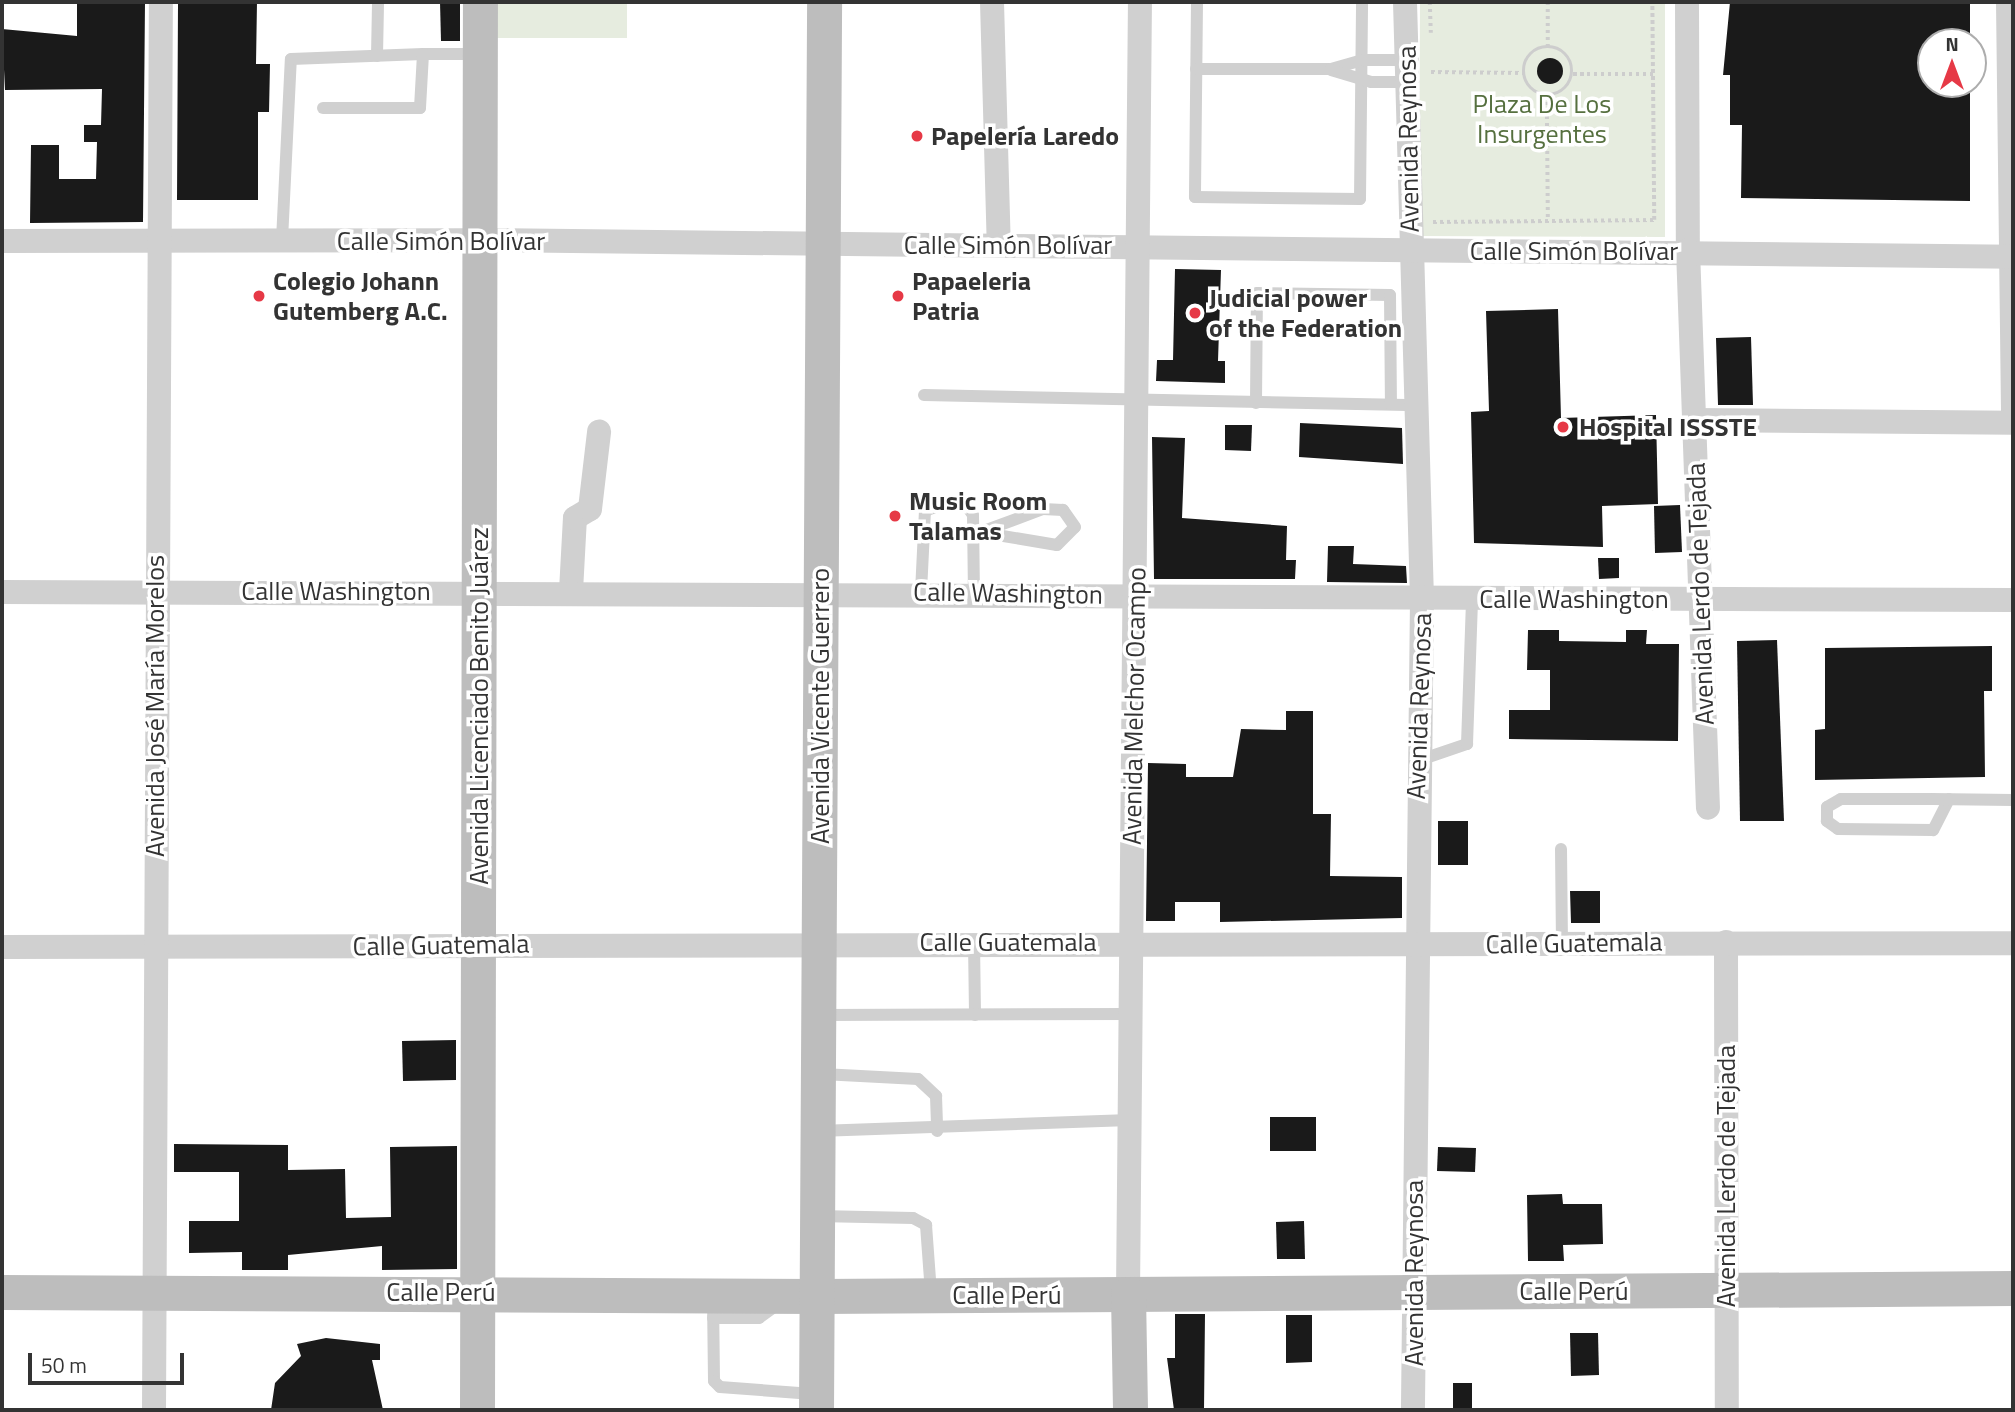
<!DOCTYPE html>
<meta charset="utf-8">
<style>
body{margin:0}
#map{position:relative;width:2015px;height:1412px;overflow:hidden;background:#fff;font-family:"Titillium Web",sans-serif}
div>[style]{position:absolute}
.green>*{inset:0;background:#e6ecdf}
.building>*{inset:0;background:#1a1a1a}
.round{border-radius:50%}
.path>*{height:3.5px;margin-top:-1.75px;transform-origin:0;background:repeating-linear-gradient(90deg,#cdcdcd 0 3.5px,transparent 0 7px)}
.path>.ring{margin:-1.75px;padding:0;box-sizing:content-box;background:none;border:3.5px solid #cdcdcd;border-radius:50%}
.lane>*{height:12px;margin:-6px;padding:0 6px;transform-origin:6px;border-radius:6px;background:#d0d0d0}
.street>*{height:24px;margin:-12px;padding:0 12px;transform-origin:12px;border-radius:12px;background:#d0d0d0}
.secondary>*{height:35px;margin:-17.5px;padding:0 17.5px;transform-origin:17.5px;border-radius:17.5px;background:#bdbdbd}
.dots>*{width:19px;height:19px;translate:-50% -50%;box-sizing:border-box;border:4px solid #fff;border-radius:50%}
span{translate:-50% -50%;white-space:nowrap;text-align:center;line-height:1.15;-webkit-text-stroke:7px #fff;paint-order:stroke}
.park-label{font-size:26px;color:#56703f}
.poi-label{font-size:26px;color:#333;font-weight:700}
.left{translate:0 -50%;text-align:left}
.street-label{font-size:26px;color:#333}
.frame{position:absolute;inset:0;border:4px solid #333;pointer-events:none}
.north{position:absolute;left:1917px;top:28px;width:70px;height:70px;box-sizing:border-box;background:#fff;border:2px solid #adadad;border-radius:50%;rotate:0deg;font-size:19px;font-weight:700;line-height:28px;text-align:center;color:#333}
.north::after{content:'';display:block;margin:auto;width:24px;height:32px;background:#e63946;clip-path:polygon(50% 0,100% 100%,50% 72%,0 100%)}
.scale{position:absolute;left:28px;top:1353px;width:156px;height:32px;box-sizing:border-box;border:4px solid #333;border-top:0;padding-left:9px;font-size:21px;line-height:24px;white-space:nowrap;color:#333;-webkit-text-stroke:5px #fff;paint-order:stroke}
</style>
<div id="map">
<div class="green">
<div style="clip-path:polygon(492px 2px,627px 2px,627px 38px,492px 38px)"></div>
<div style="clip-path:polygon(1420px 2px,1665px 2px,1665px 237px,1419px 236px)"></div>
</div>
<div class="building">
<div style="clip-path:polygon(145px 2px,143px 222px,30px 223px,31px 145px,59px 145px,59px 179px,96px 179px,97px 142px,84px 142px,84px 125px,101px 125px,102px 89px,5px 90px,2px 29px,77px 36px,77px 3px)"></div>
<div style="clip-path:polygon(178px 2px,257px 2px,256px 64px,270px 64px,269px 112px,258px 112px,258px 200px,177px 200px)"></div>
<div style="clip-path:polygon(440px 2px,460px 2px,460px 41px,441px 41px)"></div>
<div style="clip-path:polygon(1730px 2px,1970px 2px,1970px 42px,1931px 42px,1931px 84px,1970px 84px,1970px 201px,1741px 198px,1742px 125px,1730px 125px,1730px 75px,1723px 75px)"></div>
<div class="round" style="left:1537px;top:58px;width:26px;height:26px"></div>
<div style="clip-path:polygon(1175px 269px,1221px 270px,1218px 361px,1225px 361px,1225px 383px,1156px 381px,1157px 360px,1173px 360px)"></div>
<div style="clip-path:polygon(1558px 309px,1561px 418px,1656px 415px,1658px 504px,1602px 506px,1603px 547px,1474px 543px,1471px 412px,1489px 411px,1486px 311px)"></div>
<div style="clip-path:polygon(1751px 337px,1753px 405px,1718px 405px,1716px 338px)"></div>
<div style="clip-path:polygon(1300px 423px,1402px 428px,1403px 464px,1299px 457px)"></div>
<div style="clip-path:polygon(1225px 425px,1252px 425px,1251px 451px,1225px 450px)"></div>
<div style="clip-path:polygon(1152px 437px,1185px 438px,1182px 518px,1287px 526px,1286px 560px,1296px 560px,1295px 579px,1154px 579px)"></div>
<div style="clip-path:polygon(1680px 505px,1682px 552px,1655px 553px,1654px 506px)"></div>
<div style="clip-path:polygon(1328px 546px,1354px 546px,1353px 564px,1406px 566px,1407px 583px,1327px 582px)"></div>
<div style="clip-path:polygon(1598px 558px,1619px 558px,1619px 578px,1599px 579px)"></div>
<div style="clip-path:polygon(1528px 630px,1559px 630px,1559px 641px,1626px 642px,1626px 630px,1647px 630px,1646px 644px,1679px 644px,1678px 741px,1509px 739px,1509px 710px,1550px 710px,1550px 670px,1527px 670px)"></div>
<div style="clip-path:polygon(1777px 640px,1784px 821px,1740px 821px,1737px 641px)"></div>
<div style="clip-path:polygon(1992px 646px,1992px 691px,1984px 691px,1985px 777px,1815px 780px,1815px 730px,1825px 729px,1825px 648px)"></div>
<div style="clip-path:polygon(1286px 711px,1313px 711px,1313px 814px,1331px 814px,1330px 876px,1402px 877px,1402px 918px,1220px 922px,1220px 902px,1175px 902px,1175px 921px,1146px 921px,1148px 763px,1186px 764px,1186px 777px,1233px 777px,1241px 729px,1286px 730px)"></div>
<div style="clip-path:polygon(1438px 821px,1468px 821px,1468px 865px,1438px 865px)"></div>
<div style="clip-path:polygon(1570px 891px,1600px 891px,1600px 923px,1571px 923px)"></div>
<div style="clip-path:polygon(456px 1040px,456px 1080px,403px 1081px,402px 1041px)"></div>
<div style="clip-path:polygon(1270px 1117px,1316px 1117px,1316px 1151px,1270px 1151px)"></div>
<div style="clip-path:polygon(174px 1144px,288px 1145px,288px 1170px,345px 1169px,346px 1218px,391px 1217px,390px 1147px,457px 1146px,457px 1269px,382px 1270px,382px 1246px,288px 1255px,288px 1270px,242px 1270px,242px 1252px,189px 1253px,189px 1221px,239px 1221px,239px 1172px,174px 1172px)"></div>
<div style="clip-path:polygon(1438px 1147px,1476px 1148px,1475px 1172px,1437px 1171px)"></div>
<div style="clip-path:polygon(1562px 1194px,1563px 1204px,1602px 1204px,1603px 1244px,1563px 1245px,1564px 1261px,1528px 1261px,1527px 1195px)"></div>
<div style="clip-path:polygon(1304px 1221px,1305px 1259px,1277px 1259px,1276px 1222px)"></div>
<div style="clip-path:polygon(1175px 1314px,1205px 1314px,1204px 1410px,1174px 1410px,1167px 1358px,1175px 1358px)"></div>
<div style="clip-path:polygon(1286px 1315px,1312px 1315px,1312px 1362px,1286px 1363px)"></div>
<div style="clip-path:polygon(1570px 1333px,1598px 1333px,1599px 1375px,1571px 1376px)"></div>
<div style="clip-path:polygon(326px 1338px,380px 1344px,380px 1360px,372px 1360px,383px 1410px,271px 1410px,275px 1383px,301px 1356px,297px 1344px)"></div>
<div style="clip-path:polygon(1453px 1383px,1472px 1383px,1472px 1410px,1453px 1410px)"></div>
</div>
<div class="path">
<div style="left:1430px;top:2px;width:31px;rotate:88deg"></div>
<div style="left:1548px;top:2px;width:45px;rotate:90deg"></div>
<div class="ring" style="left:1524px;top:47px;width:44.5px;height:44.5px"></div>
<div style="left:1431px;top:72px;width:93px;rotate:0.6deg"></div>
<div style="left:1573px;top:74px;width:80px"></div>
<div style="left:1547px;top:95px;width:126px;rotate:89.5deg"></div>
<div style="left:1433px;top:222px;width:221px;rotate:-0.5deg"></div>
<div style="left:1654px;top:220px;width:218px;rotate:-90.5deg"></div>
</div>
<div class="lane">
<div style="left:1197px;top:2px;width:195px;rotate:90.6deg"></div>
<div style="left:1195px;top:197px;width:165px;rotate:0.7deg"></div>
<div style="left:1360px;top:199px;width:197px;rotate:-89.4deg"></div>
<div style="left:423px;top:54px;width:56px"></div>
<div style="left:377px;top:56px;width:54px;rotate:-88.9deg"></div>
<div style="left:1196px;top:69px;width:135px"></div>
<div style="left:1331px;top:69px;width:32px;rotate:-16deg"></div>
<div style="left:1362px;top:60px;width:44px"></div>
<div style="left:1331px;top:70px;width:42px;rotate:16.7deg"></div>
<div style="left:1371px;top:82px;width:35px"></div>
<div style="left:282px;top:240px;width:181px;rotate:-87.2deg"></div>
<div style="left:291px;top:59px;width:132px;rotate:-2.2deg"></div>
<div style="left:423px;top:54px;width:54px;rotate:93.2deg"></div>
<div style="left:420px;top:108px;width:97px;rotate:180deg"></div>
<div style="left:924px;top:395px;width:495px;rotate:1.2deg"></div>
<div style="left:1256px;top:403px;width:110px;rotate:-89.5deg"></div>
<div style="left:1257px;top:293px;width:133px;rotate:0.9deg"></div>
<div style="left:1390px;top:295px;width:109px;rotate:89.5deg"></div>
<div style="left:973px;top:531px;width:85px;rotate:9.5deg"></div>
<div style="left:1057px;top:545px;width:25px;rotate:-45deg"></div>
<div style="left:1075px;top:527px;width:21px;rotate:-125deg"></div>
<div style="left:1063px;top:510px;width:20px;rotate:-177deg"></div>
<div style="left:1043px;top:509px;width:63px;rotate:159.6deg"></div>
<div style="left:921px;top:592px;width:81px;rotate:-87.2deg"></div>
<div style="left:925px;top:511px;width:25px;rotate:-21deg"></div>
<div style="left:948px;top:502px;width:18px;rotate:9deg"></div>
<div style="left:966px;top:505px;width:12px;rotate:55deg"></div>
<div style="left:973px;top:515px;width:78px;rotate:89.3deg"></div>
<div style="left:1417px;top:761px;width:53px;rotate:-18.8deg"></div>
<div style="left:1467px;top:744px;width:145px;rotate:-88deg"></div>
<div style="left:1949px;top:799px;width:35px;rotate:117deg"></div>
<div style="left:1933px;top:830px;width:95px;rotate:-179.4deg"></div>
<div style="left:1838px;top:829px;width:14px;rotate:-144deg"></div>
<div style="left:1827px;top:821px;width:14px;rotate:-90deg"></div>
<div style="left:1827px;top:807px;width:16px;rotate:-30deg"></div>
<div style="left:1841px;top:799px;width:91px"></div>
<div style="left:1932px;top:799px;width:81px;rotate:0.7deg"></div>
<div style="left:1561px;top:849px;width:94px;rotate:89.4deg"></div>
<div style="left:974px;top:942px;width:73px;rotate:89.2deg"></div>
<div style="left:822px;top:1015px;width:309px;rotate:-0.2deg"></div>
<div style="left:822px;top:1074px;width:96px;rotate:3deg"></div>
<div style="left:918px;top:1079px;width:25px;rotate:43deg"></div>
<div style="left:936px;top:1096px;width:35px;rotate:88deg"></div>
<div style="left:818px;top:1131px;width:312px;rotate:-2deg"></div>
<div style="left:818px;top:1216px;width:95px;rotate:1.2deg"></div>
<div style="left:913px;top:1218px;width:15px;rotate:28deg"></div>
<div style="left:926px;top:1225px;width:68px;rotate:85.8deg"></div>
<div style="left:713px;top:1298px;width:83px;rotate:89.3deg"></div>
<div style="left:714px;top:1381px;width:8px;rotate:45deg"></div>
<div style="left:720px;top:1387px;width:93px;rotate:4.3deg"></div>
<div style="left:713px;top:1318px;width:46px"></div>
<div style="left:759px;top:1318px;width:26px;rotate:-36deg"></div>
</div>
<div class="street">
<div style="left:992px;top:2px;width:244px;rotate:88.4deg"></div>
<div style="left:1405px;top:2px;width:597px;rotate:88.37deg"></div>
<div style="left:1422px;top:599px;width:811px;rotate:90.64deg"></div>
<div style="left:1687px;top:2px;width:248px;rotate:89.8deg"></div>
<div style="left:1688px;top:250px;width:558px;rotate:87.95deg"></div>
<div style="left:2008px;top:2px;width:411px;rotate:89.3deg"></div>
<div style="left:2px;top:241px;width:477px;rotate:-0.1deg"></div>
<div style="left:479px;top:240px;width:1534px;rotate:0.63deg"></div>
<div style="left:1695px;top:420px;width:318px;rotate:0.5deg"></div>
<div style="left:571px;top:591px;width:73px;rotate:-86.9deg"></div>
<div style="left:575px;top:518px;width:17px;rotate:-31deg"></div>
<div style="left:590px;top:509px;width:78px;rotate:-83.3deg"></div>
<div style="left:2px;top:592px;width:2011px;rotate:0.23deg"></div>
<div style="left:1726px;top:942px;width:468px;rotate:89.9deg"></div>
<div style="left:2px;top:947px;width:2011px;rotate:-0.11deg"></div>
<div style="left:1128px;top:1294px;width:1292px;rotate:-89.47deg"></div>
<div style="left:154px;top:1410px;width:1408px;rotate:-89.72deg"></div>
</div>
<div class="secondary">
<div style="left:2px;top:1292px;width:815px;rotate:0.28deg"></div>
<div style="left:817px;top:1296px;width:1196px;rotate:-0.38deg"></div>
<div style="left:1128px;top:1294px;width:116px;rotate:89deg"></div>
<div style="left:477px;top:1410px;width:1408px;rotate:-89.88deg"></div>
<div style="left:816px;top:1410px;width:1408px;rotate:-89.67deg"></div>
</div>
<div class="dots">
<div style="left:917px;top:136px;background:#e63946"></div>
<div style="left:259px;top:296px;background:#e63946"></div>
<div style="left:898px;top:296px;background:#e63946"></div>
<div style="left:1195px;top:313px;background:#e63946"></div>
<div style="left:1563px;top:427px;background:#e63946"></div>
<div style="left:895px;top:516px;background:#e63946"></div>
</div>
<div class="park-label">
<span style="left:1542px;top:119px">Plaza De Los<br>Insurgentes</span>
</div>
<div class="poi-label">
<span class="left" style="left:931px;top:136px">Papelería Laredo</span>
<span class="left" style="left:273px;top:296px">Colegio Johann<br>Gutemberg A.C.</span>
<span class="left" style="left:912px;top:296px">Papaeleria<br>Patria</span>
<span class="left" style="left:1209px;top:313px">Judicial power<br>of the Federation</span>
<span class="left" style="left:1579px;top:427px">Hospital ISSSTE</span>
<span class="left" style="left:909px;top:516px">Music Room<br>Talamas</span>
</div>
<div class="street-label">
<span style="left:1408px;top:139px;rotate:-91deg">Avenida Reynosa</span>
<span style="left:441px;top:241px">Calle Simón Bolívar</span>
<span style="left:1008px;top:245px">Calle Simón Bolívar</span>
<span style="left:1574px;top:251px">Calle Simón Bolívar</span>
<span style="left:336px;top:591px">Calle Washington</span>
<span style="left:1008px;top:593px;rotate:1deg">Calle Washington</span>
<span style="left:1700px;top:594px;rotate:-92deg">Avenida Lerdo de Tejada</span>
<span style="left:1574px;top:599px">Calle Washington</span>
<span style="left:155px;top:706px;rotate:-90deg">Avenida José María Morelos</span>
<span style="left:479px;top:706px;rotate:-90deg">Avenida Licenciado Benito Juárez</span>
<span style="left:820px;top:706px;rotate:-90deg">Avenida Vicente Guerrero</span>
<span style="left:1134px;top:706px;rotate:-89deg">Avenida Melchor Ocampo</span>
<span style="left:1419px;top:706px;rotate:-88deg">Avenida Reynosa</span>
<span style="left:1008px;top:942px">Calle Guatemala</span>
<span style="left:1574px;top:943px;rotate:-1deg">Calle Guatemala</span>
<span style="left:441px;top:945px;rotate:-1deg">Calle Guatemala</span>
<span style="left:1726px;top:1176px;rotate:-90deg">Avenida Lerdo de Tejada</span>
<span style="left:1414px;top:1273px;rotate:-90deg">Avenida Reynosa</span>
<span style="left:1574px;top:1291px">Calle Perú</span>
<span style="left:441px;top:1292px">Calle Perú</span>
<span style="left:1007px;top:1295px">Calle Perú</span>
</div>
<div class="frame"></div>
<div class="north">N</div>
<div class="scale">50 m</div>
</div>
